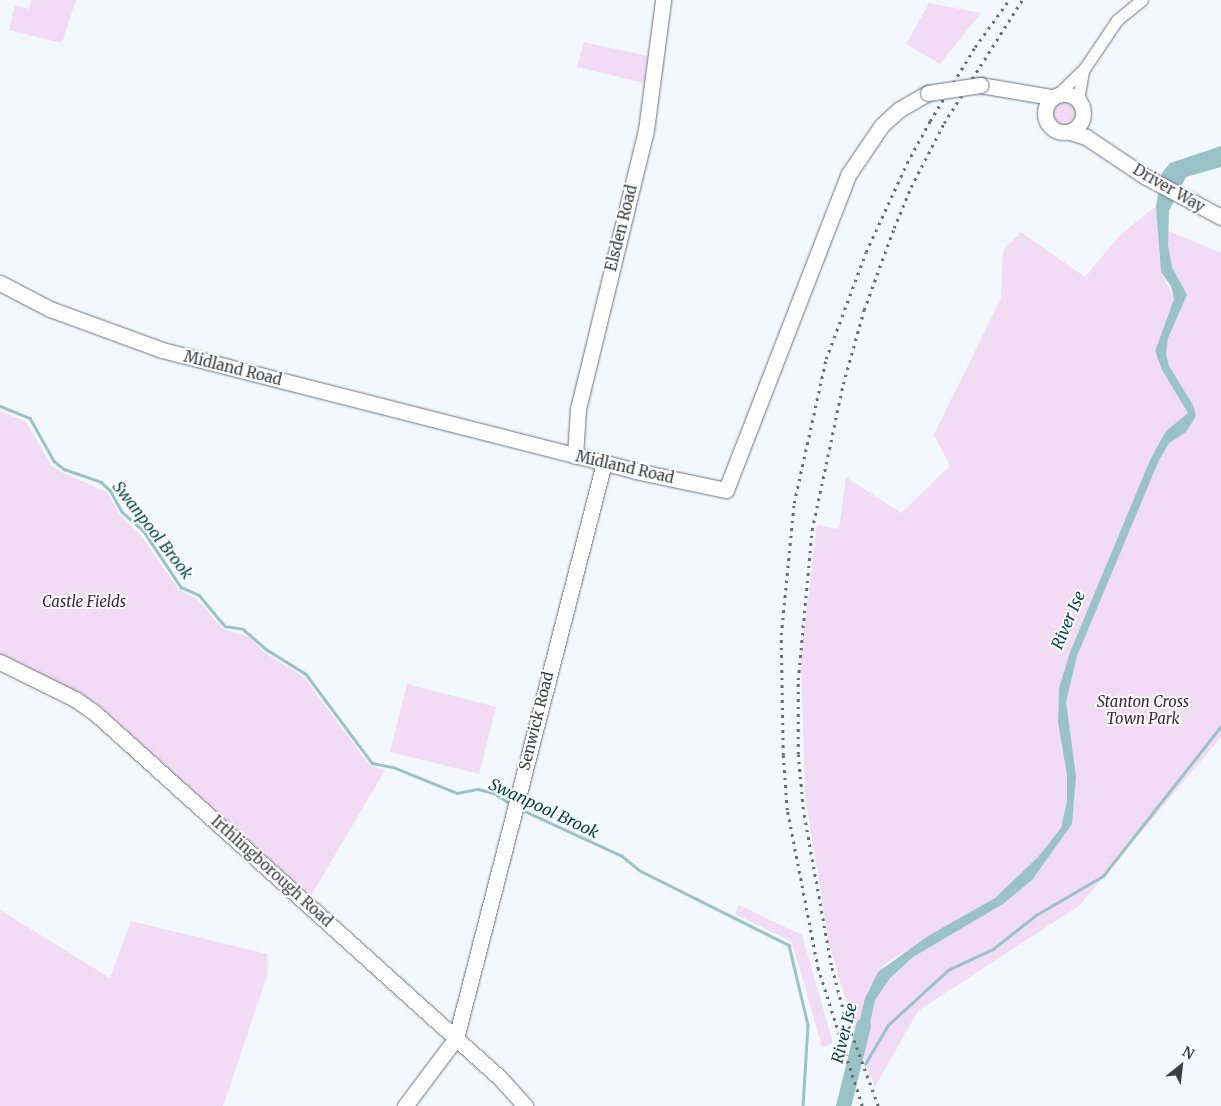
<!DOCTYPE html>
<style>
body{margin:0}
#map{position:relative;width:1221px;height:1106px;overflow:hidden;background:#f3f7fe;font-family:Merriweather,serif}
div>[style]{position:absolute}
.green>*{inset:0;background:#f1dbf5}
.round{border-radius:50%}
.water>*{inset:0;background:#99c3c6}
.stream>*{height:2.5px;margin:-1.25px;padding:0 1.25px;transform-origin:1.25px;border-radius:1.25px;background:#99c3c6}
.river>*{height:15px;margin:-7.5px;padding:0 7.5px;transform-origin:7.5px;border-radius:7.5px;background:#99c3c6}
.roads{filter:drop-shadow(0 0 1px #6e737d) drop-shadow(0 0 1px #6e737d)}
.minor>*{height:11px;margin:-5.5px;padding:0 5.5px;transform-origin:5.5px;border-radius:5.5px;background:#fff}
.major>*{height:15px;margin:-7.5px;padding:0 7.5px;transform-origin:7.5px;border-radius:7.5px;background:#fff}
.major>.ring{margin:-7.5px;padding:0;box-sizing:content-box;background:none;border:15px solid #fff;border-radius:50%}
.rail>*{height:2.5px;margin-top:-1.25px;transform-origin:0;background:repeating-linear-gradient(90deg,#686b70 0 2.5px,transparent 0 7.5px)}
.bridges{filter:drop-shadow(0 0 1px #6e737d) drop-shadow(0 0 1px #6e737d)}
.major-bridge>*{height:15px;margin:-7.5px;padding:0 7.5px;transform-origin:7.5px;border-radius:7.5px;background:#fff}
span{translate:-50% -50%;white-space:nowrap;text-align:center;line-height:1.15;-webkit-text-stroke:4px #fff;paint-order:stroke}
.street-label{font-size:15px;color:#3b3d41}
.park-label{font-size:15px;color:#432448;font-style:italic}
.water-label{font-size:16px;color:#024549;font-style:italic}
.north{position:absolute;left:1156px;top:1041px;width:50px;height:50px;-webkit-text-stroke:4px #fff;paint-order:stroke;rotate:29deg;font-size:14px;font-weight:700;line-height:20px;text-align:center;color:#3b3d41}
.north::after{content:'';display:block;margin:auto;width:18px;height:22px;background:#3b3d41;clip-path:polygon(50% 0,100% 100%,50% 72%,0 100%)}
</style>
<div id="map">
<div class="green">
<div style="clip-path:polygon(31px 0,76px 0,62px 43px,9px 30px,15px 5px,29px 9px)"></div>
<div style="clip-path:polygon(929px 3px,981px 13px,940px 64px,906px 44px)"></div>
<div style="clip-path:polygon(584px 42px,647px 56px,644px 83px,577px 67px)"></div>
<div class="round" style="left:1051px;top:100px;width:26px;height:26px"></div>
<div style="clip-path:polygon(1156px 206px,1161px 272px,1174px 299px,1155px 351px,1162px 370px,1188px 413px,1166px 431px,1150px 460px,1070px 652px,1059px 688px,1058px 722px,1067px 776px,1067px 801px,1061px 828px,1038px 857px,995px 899px,886px 963px,868px 990px,856px 1037px,829px 943px,805px 795px,801px 657px,817px 525px,839px 529px,846px 477px,901px 513px,950px 466px,934px 435px,1001px 298px,1003px 250px,1021px 232px,1085px 277px,1120px 235px)"></div>
<div style="clip-path:polygon(1164px 229px,1221px 253px,1221px 737px,1080px 905px,918px 1011px,875px 1087px,863px 1057px,860px 1036px,871px 998px,893px 964px,995px 903px,1065px 830px,1073px 797px,1062px 730px,1070px 658px,1167px 436px,1194px 411px,1160px 350px,1181px 297px,1166px 264px)"></div>
<div style="clip-path:polygon(0 411px,26px 422px,51px 465px,61px 472px,107px 492px,120px 515px,140px 534px,179px 590px,197px 599px,223px 629px,249px 637px,264px 652px,304px 677px,370px 766px,385px 770px,311px 896px,96px 703px,0 655px)"></div>
<div style="clip-path:polygon(407px 684px,496px 707px,479px 774px,390px 752px)"></div>
<div style="clip-path:polygon(739px 905px,802px 935px,833px 1043px,822px 1047px,792px 942px,735px 914px)"></div>
<div style="clip-path:polygon(0 910px,110px 978px,131px 921px,267px 954px,268px 973px,223px 1106px,0 1106px)"></div>
</div>
<div class="water">
<div style="clip-path:polygon(1221px 146px,1221px 167px,1186px 177px,1169px 211px,1168px 245px,1172px 267px,1187px 295px,1168px 338px,1166px 354px,1169px 366px,1193px 405px,1196px 416px,1186px 432px,1169px 443px,1159px 460px,1077px 656px,1066px 702px,1076px 776px,1072px 824px,1032px 880px,1003px 904px,913px 957px,890px 978px,875px 1000px,863px 1057px,856px 1037px,865px 998px,878px 972px,928px 936px,995px 898px,1038px 857px,1061px 828px,1067px 801px,1067px 776px,1058px 722px,1059px 688px,1070px 652px,1150px 460px,1166px 431px,1188px 413px,1162px 370px,1155px 351px,1174px 299px,1171px 286px,1161px 272px,1156px 206px,1162px 173px,1170px 163px)"></div>
</div>
<div class="stream">
<div style="left:0;top:406px;width:32px;rotate:22deg"></div>
<div style="left:30px;top:418px;width:49px;rotate:60.8deg"></div>
<div style="left:54px;top:461px;width:13px;rotate:39deg"></div>
<div style="left:64px;top:469px;width:39px;rotate:19deg"></div>
<div style="left:101px;top:482px;width:12px;rotate:42deg"></div>
<div style="left:110px;top:490px;width:25px;rotate:61deg"></div>
<div style="left:122px;top:512px;width:28px;rotate:41deg"></div>
<div style="left:143px;top:530px;width:69px;rotate:56.3deg"></div>
<div style="left:181px;top:587px;width:20px;rotate:24deg"></div>
<div style="left:199px;top:595px;width:40px;rotate:50deg"></div>
<div style="left:225px;top:626px;width:18px;rotate:9deg"></div>
<div style="left:243px;top:629px;width:30px;rotate:41deg"></div>
<div style="left:266px;top:649px;width:47px;rotate:32deg"></div>
<div style="left:306px;top:674px;width:111px;rotate:53.4deg"></div>
<div style="left:372px;top:763px;width:21px;rotate:11deg"></div>
<div style="left:393px;top:767px;width:69px;rotate:22.1deg"></div>
<div style="left:457px;top:793px;width:21px;rotate:-11deg"></div>
<div style="left:478px;top:789px;width:16px;rotate:14deg"></div>
<div style="left:494px;top:793px;width:20px;rotate:33deg"></div>
<div style="left:520px;top:809px;width:112px;rotate:24.7deg"></div>
<div style="left:622px;top:856px;width:22px;rotate:39deg"></div>
<div style="left:639px;top:870px;width:168px;rotate:26.6deg"></div>
<div style="left:789px;top:945px;width:82px;rotate:76.6deg"></div>
<div style="left:808px;top:1025px;width:81px;rotate:93.5deg"></div>
<div style="left:865px;top:1064px;width:45px;rotate:-59.5deg"></div>
<div style="left:888px;top:1025px;width:81px;rotate:-42.5deg"></div>
<div style="left:948px;top:970px;width:50px;rotate:-25deg"></div>
<div style="left:993px;top:949px;width:55px;rotate:-38.3deg"></div>
<div style="left:1036px;top:915px;width:78px;rotate:-30.2deg"></div>
<div style="left:1103px;top:876px;width:191px;rotate:-51.8deg"></div>
</div>
<div class="river">
<div style="left:843px;top:1106px;width:83px;rotate:-76.1deg"></div>
</div>
<div class="roads">
<div class="minor">
<div style="left:1058px;top:94px;width:36px;rotate:-44deg"></div>
<div style="left:1084px;top:69px;width:59px;rotate:-56deg"></div>
<div style="left:1117px;top:20px;width:32px;rotate:-39deg"></div>
<div style="left:1081px;top:105px;width:11px;rotate:-100deg"></div>
<div style="left:1079px;top:94px;width:23px;rotate:-80deg"></div>
</div>
<div class="major">
<div style="left:980px;top:85px;width:73px;rotate:9.5deg"></div>
<div class="ring" style="left:1045px;top:94px;width:23px;height:23px"></div>
<div style="left:1070px;top:132px;width:17px;rotate:17deg"></div>
<div style="left:1086px;top:137px;width:72px;rotate:33.7deg"></div>
<div style="left:1146px;top:177px;width:85px;rotate:28.1deg"></div>
<div style="left:0;top:283px;width:56px;rotate:27.5deg"></div>
<div style="left:50px;top:309px;width:119px;rotate:20.1deg"></div>
<div style="left:162px;top:350px;width:488px;rotate:14.3deg"></div>
<div style="left:635px;top:471px;width:93px;rotate:11.8deg"></div>
<div style="left:726px;top:490px;width:338px;rotate:-68.8deg"></div>
<div style="left:848px;top:175px;width:60px;rotate:-55.8deg"></div>
<div style="left:882px;top:125px;width:24px;rotate:-42deg"></div>
<div style="left:900px;top:109px;width:32px;rotate:-30deg"></div>
<div style="left:575px;top:456px;width:47px;rotate:-86.3deg"></div>
<div style="left:578px;top:409px;width:287px;rotate:-76.3deg"></div>
<div style="left:646px;top:130px;width:131px;rotate:-82.5deg"></div>
<div style="left:0;top:662px;width:84px;rotate:26.3deg"></div>
<div style="left:75px;top:699px;width:24px;rotate:35deg"></div>
<div style="left:95px;top:713px;width:545px;rotate:42.03deg"></div>
<div style="left:500px;top:1078px;width:38px;rotate:48deg"></div>
<div style="left:405px;top:1106px;width:85px;rotate:-53.1deg"></div>
<div style="left:456px;top:1038px;width:594px;rotate:-75.57deg"></div>
</div>
</div>
<div class="rail">
<div style="left:862px;top:1106px;width:144px;rotate:-107.8deg"></div>
<div style="left:818px;top:969px;width:162px;rotate:-101deg"></div>
<div style="left:787px;top:810px;width:55px;rotate:-94.2deg"></div>
<div style="left:783px;top:755px;width:120px;rotate:-91deg"></div>
<div style="left:781px;top:635px;width:133px;rotate:-84.4deg"></div>
<div style="left:794px;top:503px;width:148px;rotate:-77.5deg"></div>
<div style="left:826px;top:359px;width:114px;rotate:-69.5deg"></div>
<div style="left:866px;top:252px;width:98px;rotate:-65.3deg"></div>
<div style="left:907px;top:163px;width:48px;rotate:-61.3deg"></div>
<div style="left:930px;top:121px;width:87px;rotate:-58.7deg"></div>
<div style="left:975px;top:47px;width:58px;rotate:-54.1deg"></div>
<div style="left:878px;top:1106px;width:98px;rotate:-110.3deg"></div>
<div style="left:844px;top:1014px;width:51px;rotate:-104.9deg"></div>
<div style="left:831px;top:965px;width:158px;rotate:-100.2deg"></div>
<div style="left:803px;top:809px;width:55px;rotate:-95.2deg"></div>
<div style="left:798px;top:754px;width:74px;rotate:-90deg"></div>
<div style="left:798px;top:680px;width:151px;rotate:-84.7deg"></div>
<div style="left:812px;top:530px;width:149px;rotate:-78deg"></div>
<div style="left:843px;top:384px;width:77px;rotate:-74.2deg"></div>
<div style="left:864px;top:310px;width:87px;rotate:-69.9deg"></div>
<div style="left:894px;top:228px;width:44px;rotate:-67.5deg"></div>
<div style="left:911px;top:187px;width:72px;rotate:-62.7deg"></div>
<div style="left:944px;top:123px;width:146px;rotate:-57.6deg"></div>
</div>
<div class="bridges">
<div class="major-bridge">
<div style="left:928px;top:93px;width:53px;rotate:-8.7deg"></div>
</div>
</div>
<div class="street-label">
<span style="left:1169px;top:188px;rotate:30deg">Driver Way</span>
<span style="left:621px;top:228px;rotate:-76deg">Elsden Road</span>
<span style="left:233px;top:368px;rotate:14deg">Midland Road</span>
<span style="left:625px;top:467px;rotate:13deg">Midland Road</span>
<span style="left:536px;top:721px;rotate:-76deg">Senwick Road</span>
<span style="left:272px;top:871px;rotate:42deg">Irthlingborough Road</span>
</div>
<div class="park-label">
<span style="left:84px;top:602px">Castle Fields</span>
<span style="left:1143px;top:710px">Stanton Cross<br>Town Park</span>
</div>
<div class="water-label">
<span style="left:153px;top:530px;rotate:52deg">Swanpool Brook</span>
<span style="left:1068px;top:620px;rotate:-67deg">River Ise</span>
<span style="left:544px;top:808px;rotate:25deg">Swanpool Brook</span>
<span style="left:844px;top:1033px;rotate:-76deg">River Ise</span>
</div>
<div class="north">N</div>
</div>
